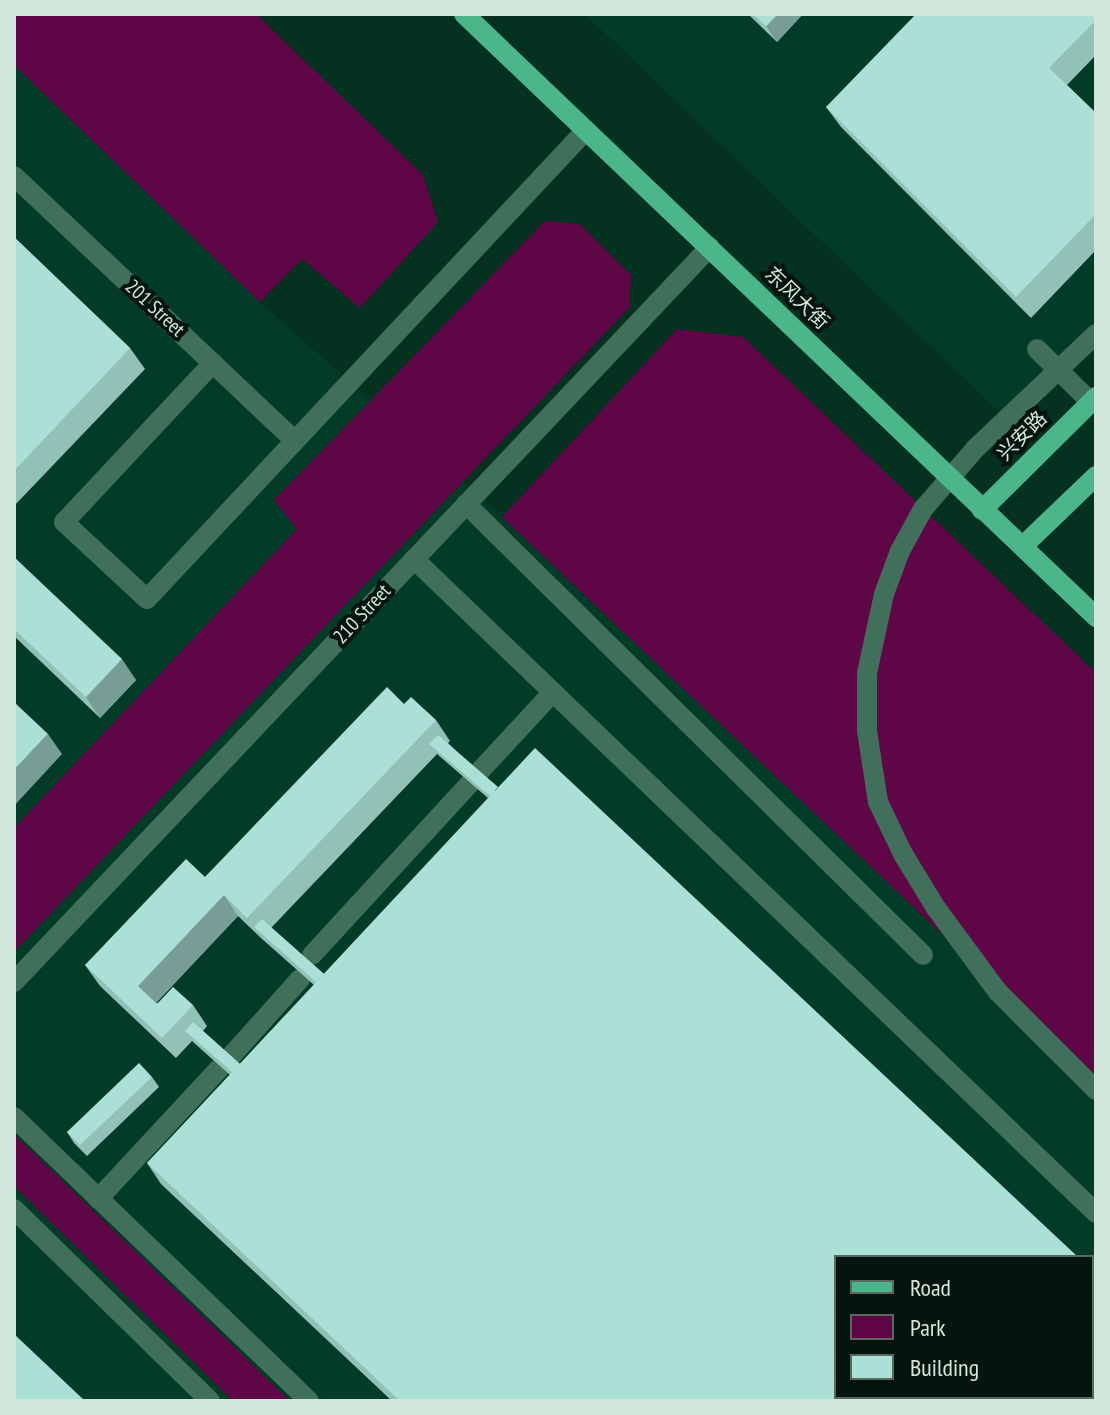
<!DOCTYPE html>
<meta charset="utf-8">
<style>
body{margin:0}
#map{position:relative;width:1110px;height:1415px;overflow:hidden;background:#043120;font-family:"PT Sans Narrow","Noto Sans SC",sans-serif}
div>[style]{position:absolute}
.built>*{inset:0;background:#023c28}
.green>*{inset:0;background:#5f0647}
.minor>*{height:20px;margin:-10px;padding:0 10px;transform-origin:10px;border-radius:10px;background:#40705a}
.major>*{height:20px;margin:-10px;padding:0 10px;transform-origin:10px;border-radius:10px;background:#4bb689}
.wall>*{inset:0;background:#92c1b8}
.shaded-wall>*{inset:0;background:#779d96}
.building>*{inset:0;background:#aae0d6}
span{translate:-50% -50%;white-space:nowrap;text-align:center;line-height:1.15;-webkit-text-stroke:8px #05150e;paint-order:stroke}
.street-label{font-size:20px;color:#d1e7db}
.frame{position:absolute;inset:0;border:16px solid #d1e7db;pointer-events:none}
.legend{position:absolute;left:834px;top:1255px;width:260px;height:144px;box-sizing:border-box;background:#05150e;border:2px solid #576960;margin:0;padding:10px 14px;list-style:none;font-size:24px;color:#d1e7db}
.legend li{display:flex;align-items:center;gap:16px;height:40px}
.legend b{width:40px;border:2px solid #576960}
</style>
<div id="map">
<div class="built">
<div style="clip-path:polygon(585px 14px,1096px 14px,1096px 322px,1006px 419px)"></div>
<div style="clip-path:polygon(evenodd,14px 65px,260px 302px,502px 517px,1096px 1080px,1096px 1401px,14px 1401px,14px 65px,836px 1257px,1092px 1257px,1092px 1397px,836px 1397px,836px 1257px)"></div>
</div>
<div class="green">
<div style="clip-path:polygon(14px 14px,256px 14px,423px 175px,438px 222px,360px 308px,302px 259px,260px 302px,14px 65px)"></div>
<div style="clip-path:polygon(545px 221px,580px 224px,631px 275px,629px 308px,14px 952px,14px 828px,297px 529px,274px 500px)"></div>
<div style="clip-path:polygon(677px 329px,743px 337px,1096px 673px,1096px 1080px,502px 517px)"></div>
<div style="clip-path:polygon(14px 1134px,290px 1401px,233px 1401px,14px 1186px)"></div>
</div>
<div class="minor">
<div style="left:14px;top:176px;width:386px;rotate:43.3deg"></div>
<div style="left:1096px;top:334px;width:167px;rotate:136.5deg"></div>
<div style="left:975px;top:449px;width:79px;rotate:130.9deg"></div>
<div style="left:923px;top:509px;width:48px;rotate:118.7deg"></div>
<div style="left:900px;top:551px;width:46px;rotate:110.4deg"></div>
<div style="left:884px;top:594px;width:81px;rotate:102.1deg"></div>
<div style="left:867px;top:673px;width:58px;rotate:90deg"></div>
<div style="left:867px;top:731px;width:72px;rotate:81.2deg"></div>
<div style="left:878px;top:802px;width:58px;rotate:64.3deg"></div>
<div style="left:903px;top:854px;width:63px;rotate:58.6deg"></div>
<div style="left:936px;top:908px;width:104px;rotate:53.6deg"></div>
<div style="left:998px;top:992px;width:139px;rotate:45deg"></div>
<div style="left:1037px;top:349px;width:76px;rotate:44.5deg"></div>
<div style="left:213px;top:363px;width:218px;rotate:133.1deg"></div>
<div style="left:64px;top:522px;width:113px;rotate:42.9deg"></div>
<div style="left:147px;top:599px;width:642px;rotate:-46.89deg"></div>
<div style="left:466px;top:504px;width:642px;rotate:44.62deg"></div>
<div style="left:414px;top:559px;width:945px;rotate:43.8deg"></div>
<div style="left:479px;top:772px;width:109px;rotate:-47.2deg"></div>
<div style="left:312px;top:955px;width:232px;rotate:-47.4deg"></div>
<div style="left:14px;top:982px;width:1012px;rotate:-46.56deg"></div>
<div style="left:232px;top:1055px;width:102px;rotate:-48.2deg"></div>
<div style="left:14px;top:1117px;width:409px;rotate:43.9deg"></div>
<div style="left:98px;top:1199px;width:178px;rotate:-47.1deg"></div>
<div style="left:14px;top:1209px;width:274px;rotate:44.4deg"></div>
</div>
<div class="major">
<div style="left:464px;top:14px;width:874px;rotate:43.65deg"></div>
<div style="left:982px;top:510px;width:161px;rotate:-44.7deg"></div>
<div style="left:1023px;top:546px;width:101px;rotate:-43.8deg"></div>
</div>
<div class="wall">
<div style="clip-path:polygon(748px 14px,803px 14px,777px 42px)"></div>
<div style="clip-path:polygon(1096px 14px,1096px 55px,1067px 85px,1096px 113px,1096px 250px,1031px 318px,841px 127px,826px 107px)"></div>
<div style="clip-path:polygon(14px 237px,130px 348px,145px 369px,14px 506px)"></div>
<div style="clip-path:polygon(14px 557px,136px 680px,100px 718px,14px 636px)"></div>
<div style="clip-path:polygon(evenodd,404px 704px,436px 720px,450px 741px,448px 743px,1096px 1401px,392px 1401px,161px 1184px,147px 1163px,230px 1075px,192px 1041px,176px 1058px,100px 986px,85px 965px,205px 877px,404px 704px,437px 754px,488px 798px,324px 974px,271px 928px,437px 754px,404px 704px,238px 916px,261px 938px,314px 985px,240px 1064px,203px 1031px,207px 1026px,193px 1005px,156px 1003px,238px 916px)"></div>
<div style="clip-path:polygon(152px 1077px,159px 1087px,87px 1156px,74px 1143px,67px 1132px)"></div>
</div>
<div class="shaded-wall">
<div style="clip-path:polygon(778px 14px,803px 14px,777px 42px,766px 26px)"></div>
<div style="clip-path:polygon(122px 659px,136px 680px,100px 718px,86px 697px)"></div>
<div style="clip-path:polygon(48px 734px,62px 754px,14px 806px,14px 770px)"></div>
<div style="clip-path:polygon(224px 895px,238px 916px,152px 1007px,138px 986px)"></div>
</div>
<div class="building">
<div style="clip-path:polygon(753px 14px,778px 14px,766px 26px)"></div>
<div style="clip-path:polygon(916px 14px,1096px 14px,1096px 20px,1049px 68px,1096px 113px,1096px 214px,1016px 297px,826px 107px)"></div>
<div style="clip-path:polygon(14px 237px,130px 348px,14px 471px)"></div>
<div style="clip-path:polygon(14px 557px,122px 659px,86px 697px,14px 629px)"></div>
<div style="clip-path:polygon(387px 687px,404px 704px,411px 697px,436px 720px,247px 918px,224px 895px,138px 986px,157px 1004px,173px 987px,193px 1005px,162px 1038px,85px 965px,186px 859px,205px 877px)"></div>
<div style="clip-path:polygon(14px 702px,48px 734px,14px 770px)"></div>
<div style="clip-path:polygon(438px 735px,498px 787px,490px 796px,429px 744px)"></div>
<div style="clip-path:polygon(535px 748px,1078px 1257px,836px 1257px,836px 1397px,1092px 1397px,1092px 1271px,1096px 1274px,1096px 1401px,400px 1401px,147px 1163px)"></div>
<div style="clip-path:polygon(262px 919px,324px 974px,316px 982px,254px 927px)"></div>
<div style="clip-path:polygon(193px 1022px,240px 1064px,232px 1072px,185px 1031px)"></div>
<div style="clip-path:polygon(139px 1063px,152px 1077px,80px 1145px,67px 1132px)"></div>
<div style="clip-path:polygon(14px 1334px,85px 1401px,14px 1401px)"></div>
</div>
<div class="street-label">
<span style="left:797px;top:298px;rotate:44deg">东风大街</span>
<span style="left:155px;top:308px;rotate:43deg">201 Street</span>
<span style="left:1022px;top:436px;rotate:-45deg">兴安路</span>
<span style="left:362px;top:614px;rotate:-47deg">210 Street</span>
</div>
<div class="frame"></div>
<ul class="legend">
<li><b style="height:10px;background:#4bb689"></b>Road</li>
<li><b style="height:22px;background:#5f0647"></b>Park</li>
<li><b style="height:22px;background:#aae0d6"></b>Building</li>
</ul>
</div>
